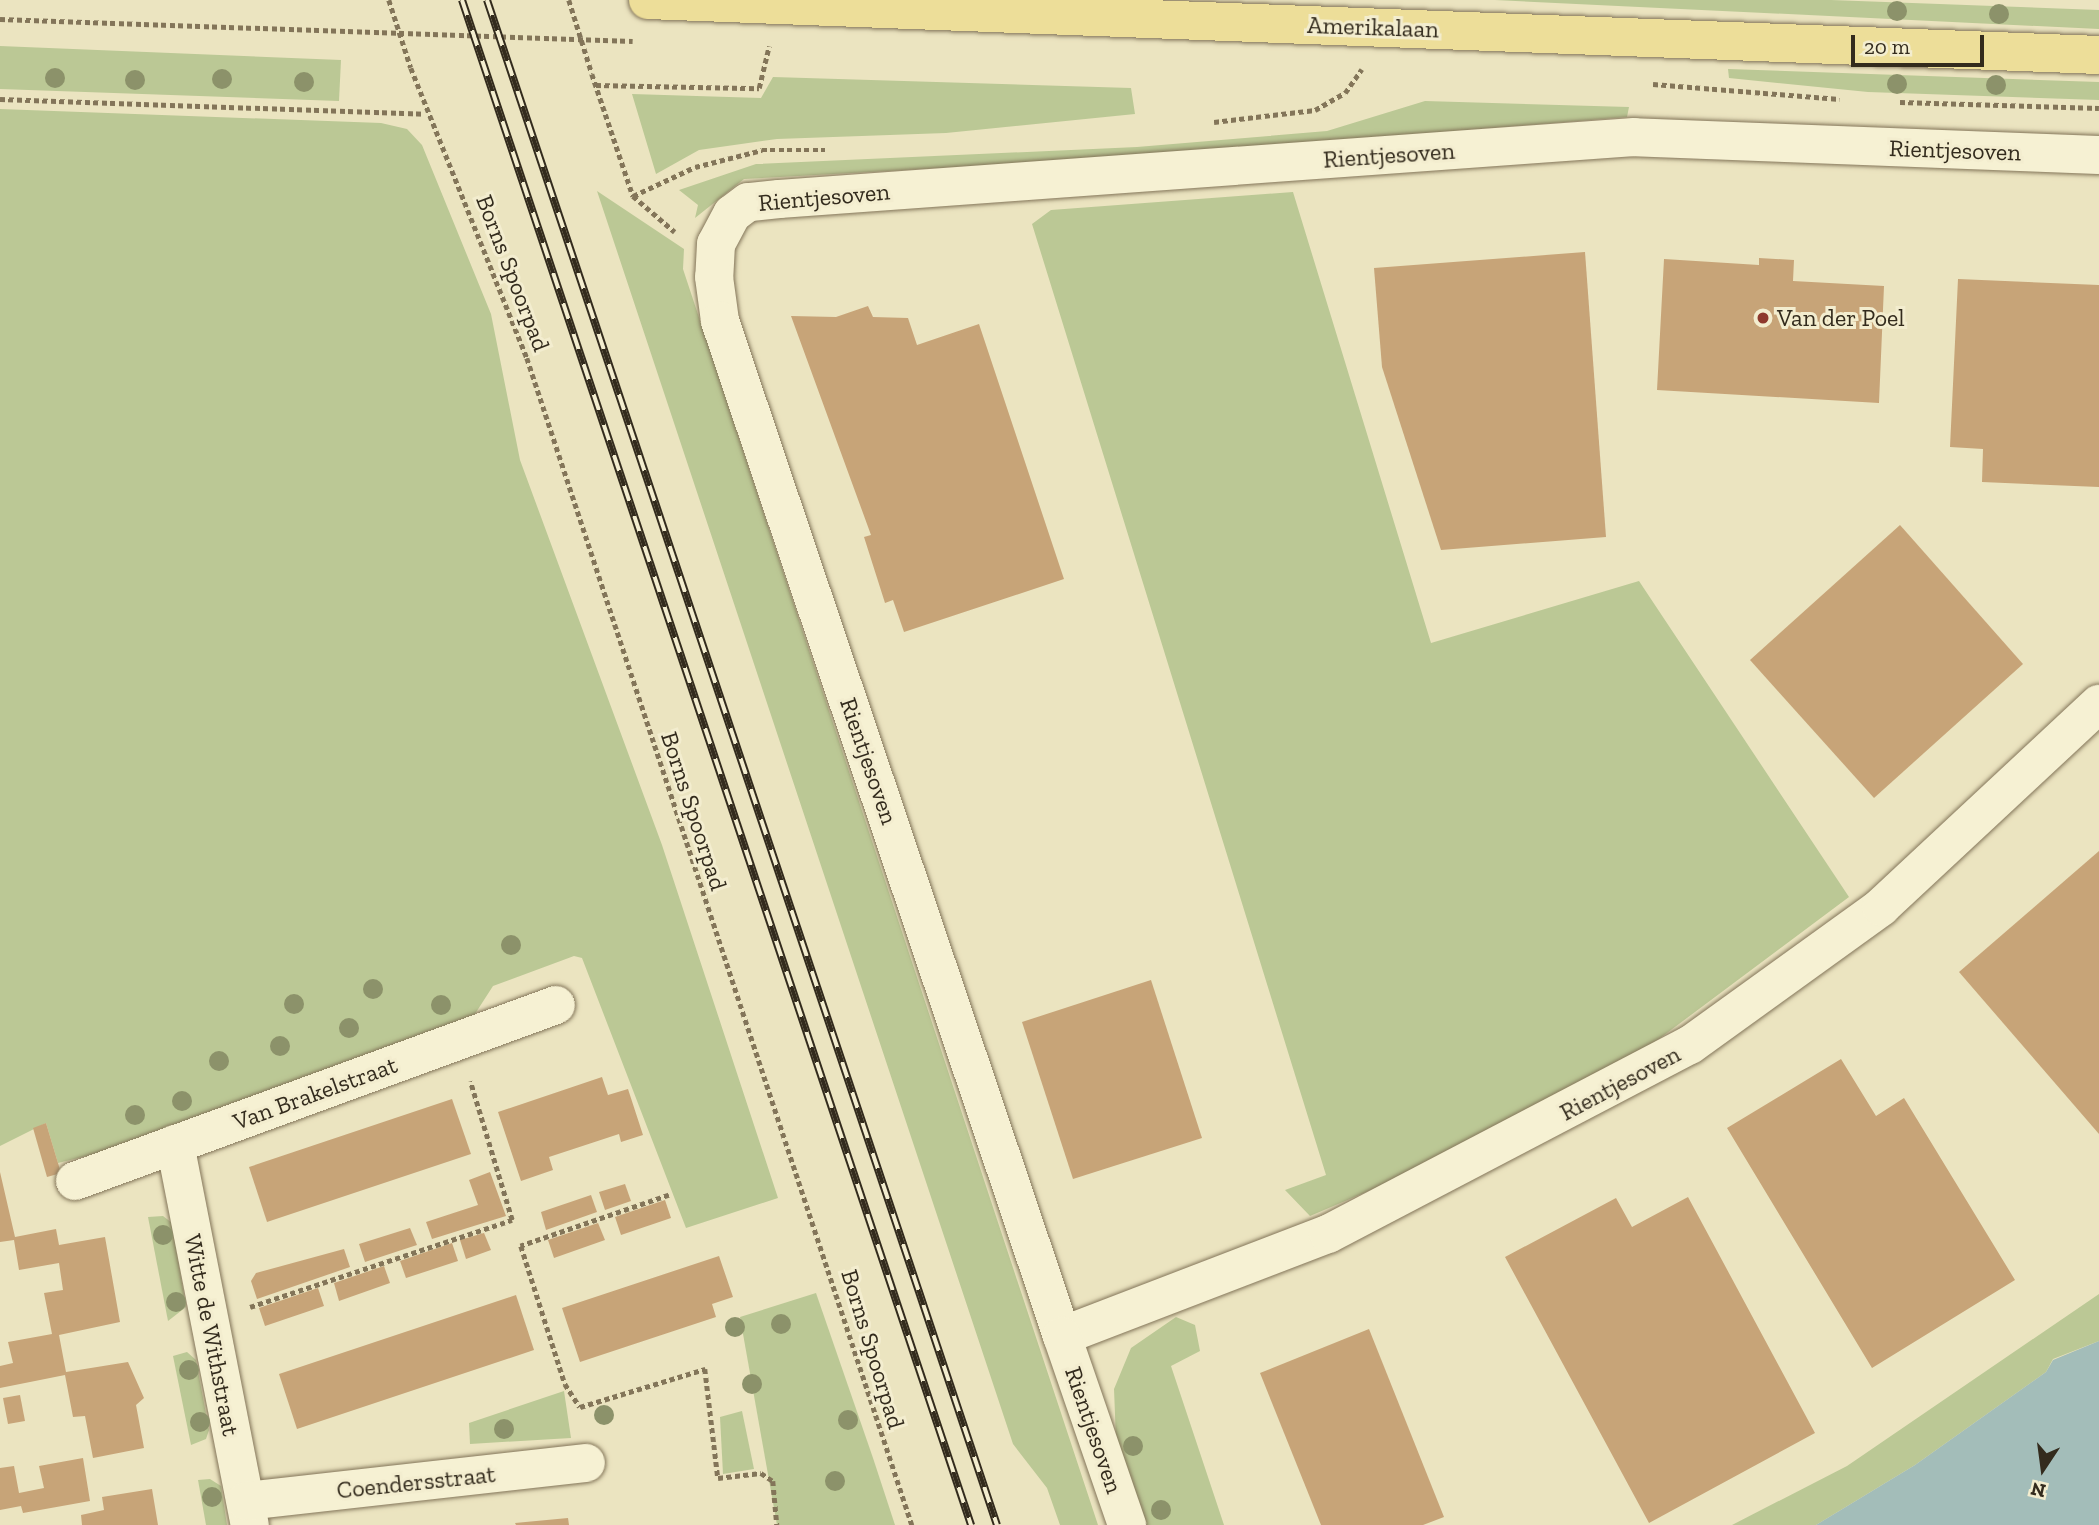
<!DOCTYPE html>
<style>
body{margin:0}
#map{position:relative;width:2099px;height:1525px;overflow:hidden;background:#ebe4c0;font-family:"Zilla Slab",serif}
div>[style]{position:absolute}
.green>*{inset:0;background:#bbc895}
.water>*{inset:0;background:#a3bdb9}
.building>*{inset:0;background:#c7a478}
.path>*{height:4.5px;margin-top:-2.25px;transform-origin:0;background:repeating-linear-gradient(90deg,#837559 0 5px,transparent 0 8.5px)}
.roads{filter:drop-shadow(0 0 2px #837559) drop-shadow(0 0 2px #837559)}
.minor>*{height:38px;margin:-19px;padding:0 19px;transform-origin:19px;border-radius:19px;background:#f6f1d3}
.major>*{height:38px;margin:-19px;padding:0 19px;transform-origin:19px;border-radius:19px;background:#edde99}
.rail>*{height:8px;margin-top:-4px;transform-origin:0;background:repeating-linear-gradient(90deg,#f3edcf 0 16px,#332b1d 0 32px);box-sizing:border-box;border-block:2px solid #332b1d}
.path-bridge>*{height:4.5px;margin-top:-2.25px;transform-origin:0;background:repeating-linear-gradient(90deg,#837559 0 5px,transparent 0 8.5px)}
.trees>*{width:20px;height:20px;margin:-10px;border-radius:50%;background:#8c926a}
.dots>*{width:19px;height:19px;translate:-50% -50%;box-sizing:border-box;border:4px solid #f3edcf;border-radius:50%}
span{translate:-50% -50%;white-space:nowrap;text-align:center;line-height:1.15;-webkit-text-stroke:6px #f3edcf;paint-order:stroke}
.street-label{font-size:24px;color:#332b1d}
.poi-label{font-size:24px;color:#332b1d}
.left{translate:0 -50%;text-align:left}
.north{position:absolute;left:2008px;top:1434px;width:70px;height:70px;-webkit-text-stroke:5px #f3edcf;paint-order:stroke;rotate:193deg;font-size:19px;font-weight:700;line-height:28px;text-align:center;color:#332b1d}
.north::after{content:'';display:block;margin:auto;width:24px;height:32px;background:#332b1d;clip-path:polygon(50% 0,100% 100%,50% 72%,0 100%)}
.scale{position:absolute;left:1851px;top:35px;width:133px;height:32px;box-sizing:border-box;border:4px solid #332b1d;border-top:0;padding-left:9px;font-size:21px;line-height:24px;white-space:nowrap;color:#332b1d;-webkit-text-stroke:5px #f3edcf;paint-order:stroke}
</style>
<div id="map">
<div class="green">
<div style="clip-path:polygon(1495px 0,1831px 0,2099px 10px,2099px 29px)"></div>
<div style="clip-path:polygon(0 46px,341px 60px,339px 101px,0 89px)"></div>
<div style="clip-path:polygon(1728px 69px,2099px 82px,2099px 100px,1868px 92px,1729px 78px)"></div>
<div style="clip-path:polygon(773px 77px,1131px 88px,1135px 114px,946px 133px,777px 139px,699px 150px,656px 174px,632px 94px,761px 98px)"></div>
<div style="clip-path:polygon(1425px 101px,1629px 107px,1627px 117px,1139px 157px,744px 179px,695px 218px,698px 205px,679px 190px,756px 164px,1137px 147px,1327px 131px)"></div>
<div style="clip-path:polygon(0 109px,381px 123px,407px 129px,422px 145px,491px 314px,520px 460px,662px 845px,778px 1198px,686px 1228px,582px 958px,574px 956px,493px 986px,473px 1017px,164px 1137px,58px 1163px,46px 1123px,0 1146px)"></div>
<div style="clip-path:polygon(597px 191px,684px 249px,683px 269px,1098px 1525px,1060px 1525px,1047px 1488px,1013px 1444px)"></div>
<div style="clip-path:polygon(1293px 192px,1431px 643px,1639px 581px,1849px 897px,1624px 1065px,1453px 1155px,1310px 1216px,1285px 1190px,1326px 1175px,1032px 224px,1051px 210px)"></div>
<div style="clip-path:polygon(163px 1216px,172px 1223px,186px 1307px,168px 1321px,148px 1217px)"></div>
<div style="clip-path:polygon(816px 1293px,873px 1458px,895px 1525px,777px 1525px,740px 1317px)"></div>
<div style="clip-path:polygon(2099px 1294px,2099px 1341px,2053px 1359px,2046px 1372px,1915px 1465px,1816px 1525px,1732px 1525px,1847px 1466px)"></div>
<div style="clip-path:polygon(1176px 1317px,1195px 1325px,1200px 1351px,1171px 1366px,1224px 1525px,1144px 1525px,1116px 1440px,1114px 1389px,1131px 1348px)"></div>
<div style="clip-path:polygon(187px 1352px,196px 1360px,209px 1430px,206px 1439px,191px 1445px,173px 1356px)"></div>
<div style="clip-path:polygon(564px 1391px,571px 1438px,470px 1444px,469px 1423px)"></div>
<div style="clip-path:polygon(742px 1411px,754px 1469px,723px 1474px,720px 1417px)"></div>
<div style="clip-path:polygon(210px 1479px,221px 1486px,227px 1525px,206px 1525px,198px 1480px)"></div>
</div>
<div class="water">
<div style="clip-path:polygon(2099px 1341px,2099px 1525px,1816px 1525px,1915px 1465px,2046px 1372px,2053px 1360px)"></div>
</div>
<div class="building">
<div style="clip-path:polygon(1585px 252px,1606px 537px,1441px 550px,1382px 367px,1374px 268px)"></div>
<div style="clip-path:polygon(1759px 258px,1794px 260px,1793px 281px,1884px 286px,1879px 403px,1657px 390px,1664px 259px,1759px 265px)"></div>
<div style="clip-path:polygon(1958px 279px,2099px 285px,2099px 487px,1982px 482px,1983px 449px,1950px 447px)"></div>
<div style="clip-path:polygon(868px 306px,873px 317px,908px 318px,917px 345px,979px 324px,1064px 579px,904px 632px,893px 600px,885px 603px,864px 537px,871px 535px,791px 316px,836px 317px)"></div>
<div style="clip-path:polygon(1900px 525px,2023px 664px,1874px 798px,1750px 660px)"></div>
<div style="clip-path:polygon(2099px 851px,2099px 1134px,1959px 972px)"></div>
<div style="clip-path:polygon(1151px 980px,1202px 1138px,1073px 1179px,1022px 1022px)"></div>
<div style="clip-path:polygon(1841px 1059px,1876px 1116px,1904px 1098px,2015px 1280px,1872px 1368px,1727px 1128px)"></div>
<div style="clip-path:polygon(602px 1077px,608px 1095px,628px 1089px,643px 1135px,621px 1142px,619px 1134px,549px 1157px,553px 1170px,521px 1181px,498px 1112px)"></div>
<div style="clip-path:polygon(452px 1099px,471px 1154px,267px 1222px,249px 1167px)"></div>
<div style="clip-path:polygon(46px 1123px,61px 1173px,47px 1177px,33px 1128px)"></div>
<div style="clip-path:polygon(0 1172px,15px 1237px,56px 1229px,59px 1245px,105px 1237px,120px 1322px,59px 1335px,66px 1372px,128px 1362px,144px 1398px,136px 1405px,144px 1448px,93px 1458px,85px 1416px,73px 1417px,65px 1375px,0 1388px,0 1366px,13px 1363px,8px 1342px,52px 1334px,44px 1293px,63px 1290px,59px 1263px,19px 1270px,14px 1240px,0 1242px)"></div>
<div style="clip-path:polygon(490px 1172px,506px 1216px,432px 1239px,426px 1222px,478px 1205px,469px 1180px)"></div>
<div style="clip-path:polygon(625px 1184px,631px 1201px,605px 1210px,599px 1192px)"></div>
<div style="clip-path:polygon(591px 1195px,597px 1212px,546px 1230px,541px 1212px)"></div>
<div style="clip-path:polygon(1688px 1197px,1815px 1433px,1649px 1523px,1505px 1257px,1616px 1198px,1632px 1227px)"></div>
<div style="clip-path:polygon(665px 1200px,671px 1218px,621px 1235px,615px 1217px)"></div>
<div style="clip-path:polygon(598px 1223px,605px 1240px,554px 1258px,548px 1240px)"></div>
<div style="clip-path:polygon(410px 1228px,417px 1245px,365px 1262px,359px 1244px)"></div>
<div style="clip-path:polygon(484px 1233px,491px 1250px,466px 1259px,460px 1240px)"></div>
<div style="clip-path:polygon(452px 1243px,458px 1261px,406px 1278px,400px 1261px)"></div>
<div style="clip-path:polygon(344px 1249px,350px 1267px,257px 1299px,251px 1281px,256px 1273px)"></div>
<div style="clip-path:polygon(719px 1256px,733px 1297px,712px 1304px,716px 1317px,580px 1362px,562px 1308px)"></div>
<div style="clip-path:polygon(384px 1266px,390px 1283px,339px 1301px,334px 1283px)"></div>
<div style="clip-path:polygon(318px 1288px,324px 1306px,265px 1326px,259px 1308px)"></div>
<div style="clip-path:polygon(516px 1295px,534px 1350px,297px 1429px,279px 1374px)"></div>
<div style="clip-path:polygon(1369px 1329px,1444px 1517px,1423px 1525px,1321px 1525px,1260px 1373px)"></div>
<div style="clip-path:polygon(20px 1395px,25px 1421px,8px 1424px,3px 1398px)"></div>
<div style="clip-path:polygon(83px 1458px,90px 1501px,23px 1513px,21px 1506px,0 1510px,0 1468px,14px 1466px,19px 1493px,44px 1488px,39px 1466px)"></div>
<div style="clip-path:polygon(152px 1489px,158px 1525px,82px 1525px,81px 1515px,104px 1510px,102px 1497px)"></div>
<div style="clip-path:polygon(568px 1518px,569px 1525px,516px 1525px,515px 1523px)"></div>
</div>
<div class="path">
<div style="left:0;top:19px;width:633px;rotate:1.99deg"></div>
<div style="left:411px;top:68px;width:312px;rotate:68.2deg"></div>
<div style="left:527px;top:358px;width:1229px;rotate:71.74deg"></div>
<div style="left:592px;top:74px;width:129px;rotate:71.4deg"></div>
<div style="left:633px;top:196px;width:55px;rotate:40.6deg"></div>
<div style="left:1653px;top:84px;width:187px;rotate:4.6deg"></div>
<div style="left:596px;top:85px;width:163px;rotate:1.1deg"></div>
<div style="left:759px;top:88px;width:43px;rotate:-76.6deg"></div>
<div style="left:0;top:99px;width:425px;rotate:2deg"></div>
<div style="left:1900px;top:102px;width:199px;rotate:1.7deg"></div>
<div style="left:1214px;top:122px;width:102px;rotate:-6.8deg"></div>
<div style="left:1315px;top:110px;width:34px;rotate:-30deg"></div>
<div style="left:1345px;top:93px;width:29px;rotate:-55deg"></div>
<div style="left:633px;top:196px;width:68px;rotate:-25.1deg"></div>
<div style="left:695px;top:167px;width:69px;rotate:-14.2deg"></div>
<div style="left:762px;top:150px;width:63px"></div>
<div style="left:669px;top:1195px;width:157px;rotate:161deg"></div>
<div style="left:521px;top:1246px;width:145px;rotate:72.3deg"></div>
<div style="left:565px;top:1384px;width:27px;rotate:57deg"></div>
<div style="left:580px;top:1407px;width:131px;rotate:-16.9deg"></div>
<div style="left:705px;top:1369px;width:110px;rotate:83.2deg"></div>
<div style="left:718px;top:1478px;width:43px;rotate:-6.6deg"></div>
<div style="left:761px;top:1473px;width:14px;rotate:34deg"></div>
<div style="left:773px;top:1481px;width:44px;rotate:84.8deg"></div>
<div style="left:250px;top:1307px;width:276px;rotate:-18.4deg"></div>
<div style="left:512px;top:1220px;width:145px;rotate:-106.8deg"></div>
</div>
<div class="roads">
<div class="minor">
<div style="left:2099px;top:155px;width:465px;rotate:-177.8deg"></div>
<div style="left:1634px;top:137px;width:857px;rotate:175.85deg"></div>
<div style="left:779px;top:199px;width:31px;rotate:174deg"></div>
<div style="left:748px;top:202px;width:20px;rotate:143deg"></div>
<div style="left:732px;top:214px;width:34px;rotate:118deg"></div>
<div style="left:716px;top:244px;width:33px;rotate:93deg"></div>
<div style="left:714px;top:277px;width:44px;rotate:82.2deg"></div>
<div style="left:720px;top:321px;width:1071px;rotate:71.38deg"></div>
<div style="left:1062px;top:1336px;width:285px;rotate:-21deg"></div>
<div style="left:1328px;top:1234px;width:408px;rotate:-27.6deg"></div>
<div style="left:1690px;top:1045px;width:236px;rotate:-35.8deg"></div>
<div style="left:1881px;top:907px;width:298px;rotate:-43deg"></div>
<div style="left:175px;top:1144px;width:388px;rotate:78.9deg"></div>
<div style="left:75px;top:1181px;width:512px;rotate:-20.1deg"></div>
<div style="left:1062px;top:1336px;width:200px;rotate:71deg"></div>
<div style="left:246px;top:1501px;width:342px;rotate:-6.4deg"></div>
</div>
<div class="major">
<div style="left:648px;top:0;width:1452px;rotate:2.17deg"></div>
</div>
</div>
<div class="rail">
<div style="left:462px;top:0;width:1608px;rotate:71.54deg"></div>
<div style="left:487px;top:0;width:1608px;rotate:71.51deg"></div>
</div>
<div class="path-bridge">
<div style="left:389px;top:0;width:71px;rotate:72.1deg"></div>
<div style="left:569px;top:0;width:77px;rotate:72.7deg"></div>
</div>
<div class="trees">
<div style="left:1897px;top:11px"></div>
<div style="left:1999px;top:14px"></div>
<div style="left:55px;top:78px"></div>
<div style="left:222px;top:79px"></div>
<div style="left:135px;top:80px"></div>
<div style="left:304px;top:82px"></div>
<div style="left:1897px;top:84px"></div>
<div style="left:1996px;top:85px"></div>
<div style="left:511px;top:945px"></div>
<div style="left:373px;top:989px"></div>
<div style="left:294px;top:1004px"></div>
<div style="left:441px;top:1005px"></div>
<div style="left:349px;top:1028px"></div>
<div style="left:280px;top:1046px"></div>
<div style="left:219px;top:1061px"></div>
<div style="left:182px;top:1101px"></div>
<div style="left:135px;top:1115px"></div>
<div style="left:163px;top:1235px"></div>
<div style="left:176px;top:1302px"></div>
<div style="left:781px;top:1324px"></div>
<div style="left:735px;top:1327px"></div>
<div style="left:189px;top:1370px"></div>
<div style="left:752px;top:1384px"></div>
<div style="left:604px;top:1415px"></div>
<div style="left:848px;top:1420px"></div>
<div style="left:200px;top:1422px"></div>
<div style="left:504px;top:1429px"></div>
<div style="left:1133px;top:1446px"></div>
<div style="left:835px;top:1481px"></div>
<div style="left:212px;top:1497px"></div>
<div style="left:1161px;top:1510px"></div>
</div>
<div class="dots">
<div style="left:1763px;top:318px;background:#8e392d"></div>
</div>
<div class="street-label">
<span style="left:1373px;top:27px;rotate:2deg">Amerikalaan</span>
<span style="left:1955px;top:150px;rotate:2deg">Rientjesoven</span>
<span style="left:1389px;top:155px;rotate:-4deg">Rientjesoven</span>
<span style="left:824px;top:197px;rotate:-5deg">Rientjesoven</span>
<span style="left:513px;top:273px;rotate:69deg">Borns Spoorpad</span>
<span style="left:869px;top:761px;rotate:71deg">Rientjesoven</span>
<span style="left:694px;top:811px;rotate:72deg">Borns Spoorpad</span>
<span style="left:1620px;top:1083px;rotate:-28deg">Rientjesoven</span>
<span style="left:315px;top:1093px;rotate:-20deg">Van Brakelstraat</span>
<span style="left:212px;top:1335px;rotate:79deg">Witte de Withstraat</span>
<span style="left:873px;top:1349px;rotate:73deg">Borns Spoorpad</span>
<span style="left:1094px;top:1430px;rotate:71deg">Rientjesoven</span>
<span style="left:416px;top:1482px;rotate:-6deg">Coendersstraat</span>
</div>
<div class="poi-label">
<span class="left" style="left:1777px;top:318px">Van der Poel</span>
</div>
<div class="north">N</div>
<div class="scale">20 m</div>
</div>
